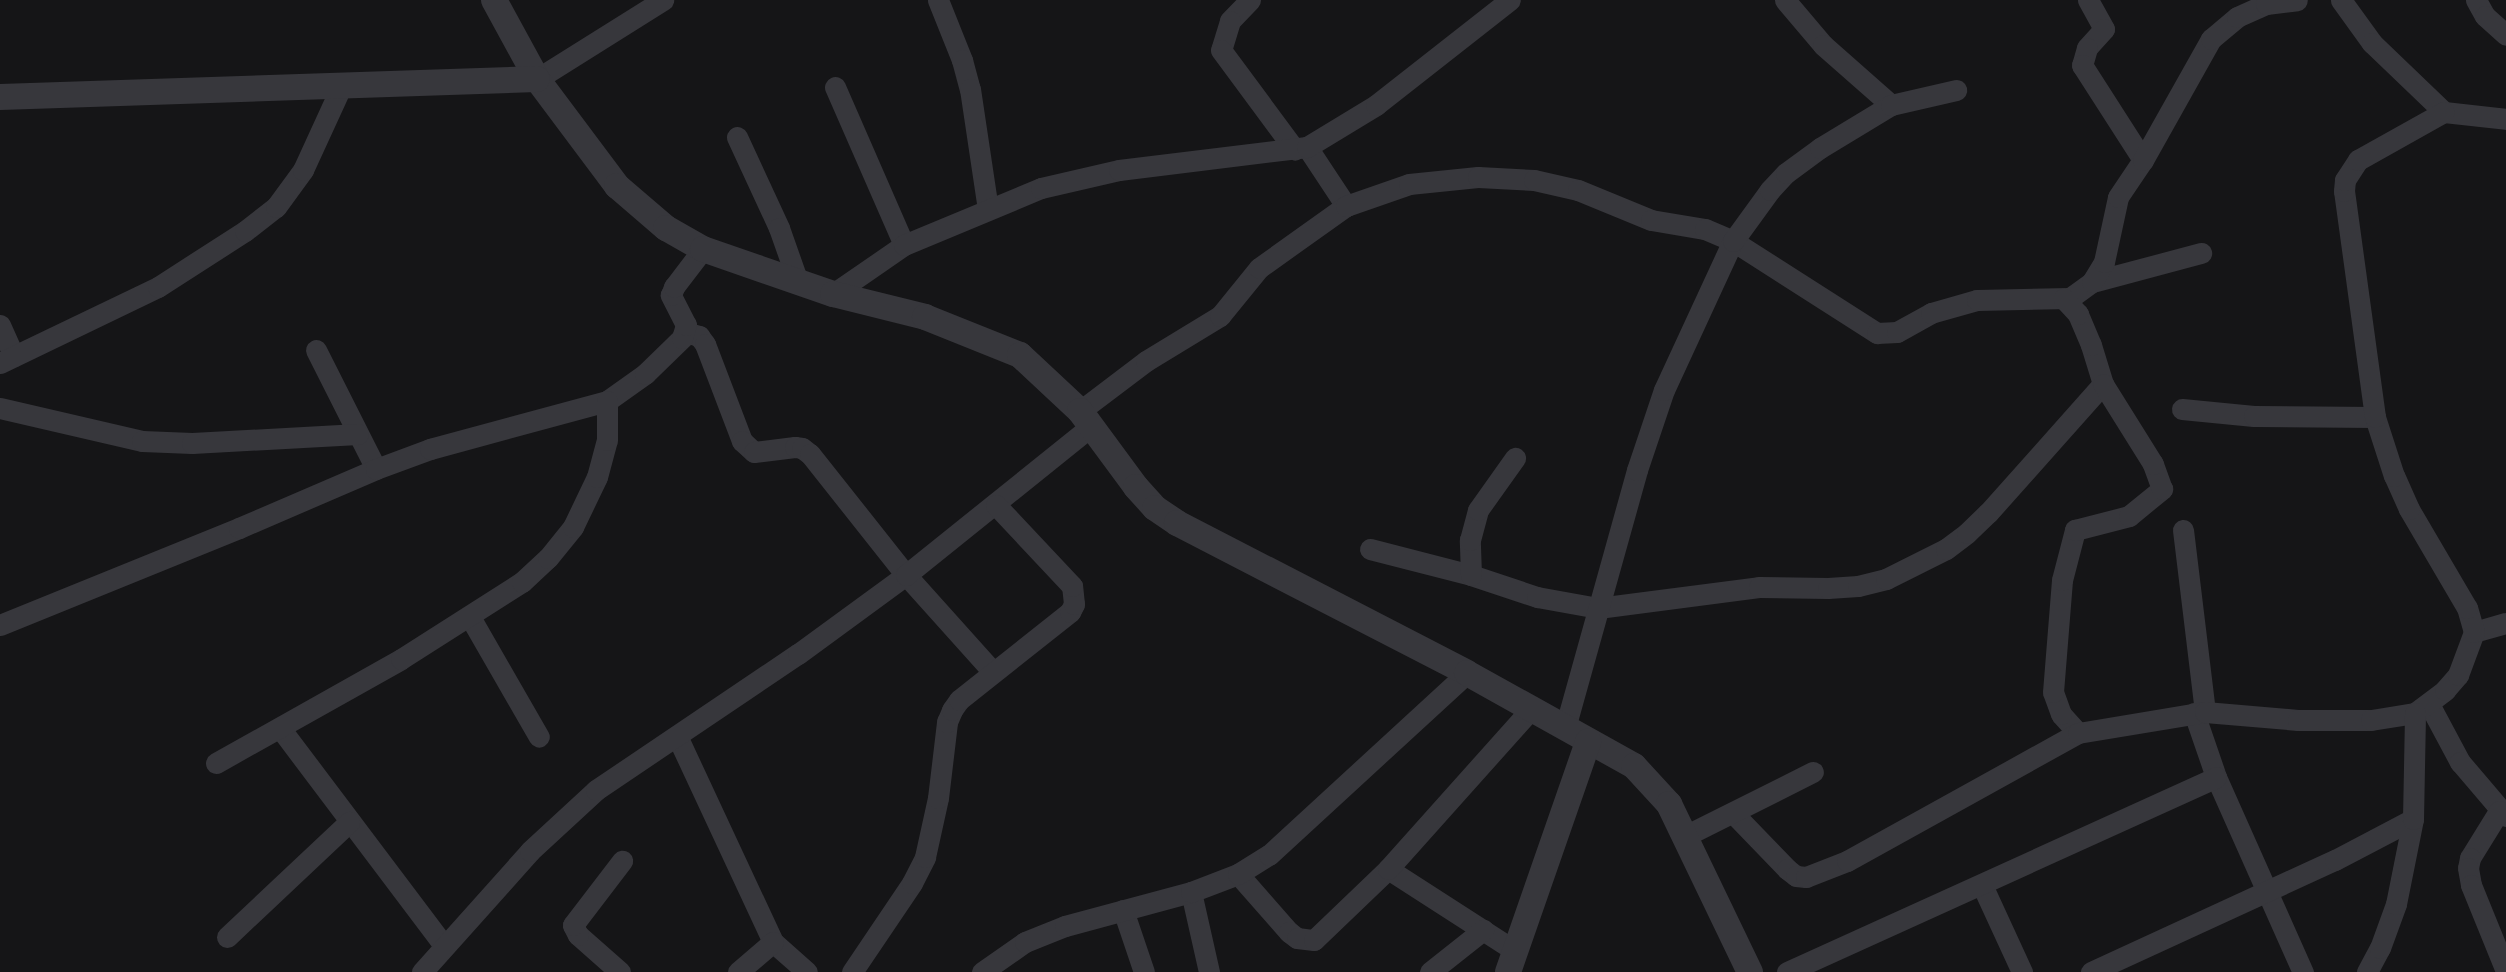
<!DOCTYPE html>
<style>
body{margin:0}
#map{position:relative;width:2506px;height:972px;overflow:hidden;background:#151517;font-family:Barlow,sans-serif}
div>[style]{position:absolute}
.minor>*{height:21px;margin:-10.5px;padding:0 10.5px;transform-origin:10.5px;border-radius:10.5px;background:#37373c}
.tertiary>*{height:26px;margin:-13px;padding:0 13px;transform-origin:13px;border-radius:13px;background:#37373c}
span{translate:-50% -50%;white-space:nowrap;text-align:center;line-height:1.15;-webkit-text-stroke:7px #101012;paint-order:stroke}
</style>
<div id="map">
<div class="minor">
<div style="left:938px;top:0;width:65px;rotate:68.2deg"></div>
<div style="left:962px;top:60px;width:30px;rotate:75deg"></div>
<div style="left:970px;top:89px;width:121px;rotate:81.5deg"></div>
<div style="left:1250px;top:0;width:29px;rotate:134deg"></div>
<div style="left:1230px;top:21px;width:30px;rotate:107deg"></div>
<div style="left:1221px;top:50px;width:124px;rotate:53.5deg"></div>
<div style="left:1785px;top:0;width:59px;rotate:49.8deg"></div>
<div style="left:1823px;top:45px;width:91px;rotate:41.4deg"></div>
<div style="left:2088px;top:0;width:33px;rotate:61deg"></div>
<div style="left:2104px;top:29px;width:25px;rotate:132deg"></div>
<div style="left:2087px;top:48px;width:18px;rotate:106deg"></div>
<div style="left:2082px;top:65px;width:113px;rotate:57.3deg"></div>
<div style="left:2341px;top:0;width:53px;rotate:54.2deg"></div>
<div style="left:2372px;top:43px;width:100px;rotate:43.8deg"></div>
<div style="left:2444px;top:112px;width:62px;rotate:6.4deg"></div>
<div style="left:2476px;top:0;width:18px;rotate:61deg"></div>
<div style="left:2485px;top:16px;width:28px;rotate:42deg"></div>
<div style="left:537px;top:79px;width:149px;rotate:-32.1deg"></div>
<div style="left:835px;top:87px;width:172px;rotate:66.4deg"></div>
<div style="left:737px;top:137px;width:100px;rotate:65.2deg"></div>
<div style="left:779px;top:228px;width:57px;rotate:70.6deg"></div>
<div style="left:1307px;top:147px;width:71px;rotate:56.5deg"></div>
<div style="left:2092px;top:282px;width:113px;rotate:-14.9deg"></div>
<div style="left:833px;top:294px;width:86px;rotate:-34.6deg"></div>
<div style="left:904px;top:245px;width:148px;rotate:-22.6deg"></div>
<div style="left:1041px;top:188px;width:80px;rotate:-13deg"></div>
<div style="left:1119px;top:170px;width:189px;rotate:-7deg"></div>
<div style="left:1307px;top:147px;width:81px;rotate:-31.3deg"></div>
<div style="left:1376px;top:105px;width:170px;rotate:-38.1deg"></div>
<div style="left:0;top:325px;width:34px;rotate:66deg"></div>
<div style="left:685px;top:332px;width:15px;rotate:16deg"></div>
<div style="left:699px;top:336px;width:10px;rotate:53deg"></div>
<div style="left:705px;top:344px;width:104px;rotate:69.1deg"></div>
<div style="left:742px;top:441px;width:16px;rotate:43deg"></div>
<div style="left:754px;top:452px;width:41px;rotate:-7deg"></div>
<div style="left:795px;top:447px;width:7px;rotate:8deg"></div>
<div style="left:802px;top:448px;width:10px;rotate:37deg"></div>
<div style="left:810px;top:454px;width:154px;rotate:51.6deg"></div>
<div style="left:906px;top:575px;width:130px;rotate:48.1deg"></div>
<div style="left:316px;top:350px;width:133px;rotate:63.2deg"></div>
<div style="left:0;top:363px;width:175px;rotate:-25.7deg"></div>
<div style="left:158px;top:287px;width:103px;rotate:-32.8deg"></div>
<div style="left:245px;top:231px;width:39px;rotate:-38deg"></div>
<div style="left:276px;top:207px;width:46px;rotate:-53.9deg"></div>
<div style="left:303px;top:170px;width:91px;rotate:-65.4deg"></div>
<div style="left:0;top:408px;width:146px;rotate:13.1deg"></div>
<div style="left:142px;top:441px;width:50px;rotate:2.3deg"></div>
<div style="left:192px;top:443px;width:166px;rotate:-3.1deg"></div>
<div style="left:2182px;top:409px;width:72px;rotate:5.6deg"></div>
<div style="left:2254px;top:416px;width:121px;rotate:0.5deg"></div>
<div style="left:1080px;top:411px;width:83px;rotate:-37.1deg"></div>
<div style="left:1146px;top:361px;width:87px;rotate:-31.3deg"></div>
<div style="left:1220px;top:316px;width:62px;rotate:-50.9deg"></div>
<div style="left:1259px;top:268px;width:107px;rotate:-35.5deg"></div>
<div style="left:1346px;top:206px;width:67px;rotate:-19.2deg"></div>
<div style="left:1409px;top:184px;width:69px;rotate:-5.8deg"></div>
<div style="left:1478px;top:177px;width:56px;rotate:3.1deg"></div>
<div style="left:1534px;top:180px;width:45px;rotate:12.8deg"></div>
<div style="left:1578px;top:190px;width:79px;rotate:22.3deg"></div>
<div style="left:1651px;top:220px;width:55px;rotate:9.5deg"></div>
<div style="left:1705px;top:229px;width:30px;rotate:23deg"></div>
<div style="left:1733px;top:241px;width:171px;rotate:32.6deg"></div>
<div style="left:1877px;top:333px;width:20px;rotate:-3deg"></div>
<div style="left:1897px;top:332px;width:39px;rotate:-29deg"></div>
<div style="left:1931px;top:313px;width:48px;rotate:-15.8deg"></div>
<div style="left:1977px;top:300px;width:93px;rotate:-1.2deg"></div>
<div style="left:2070px;top:298px;width:27px;rotate:-36deg"></div>
<div style="left:2092px;top:282px;width:23px;rotate:-59deg"></div>
<div style="left:2104px;top:262px;width:66px;rotate:-77.8deg"></div>
<div style="left:2118px;top:197px;width:45px;rotate:-56deg"></div>
<div style="left:2143px;top:160px;width:139px;rotate:-60.7deg"></div>
<div style="left:2211px;top:39px;width:34px;rotate:-40deg"></div>
<div style="left:2237px;top:17px;width:32px;rotate:-24deg"></div>
<div style="left:2266px;top:4px;width:31px;rotate:-7deg"></div>
<div style="left:2183px;top:530px;width:183px;rotate:83.1deg"></div>
<div style="left:1370px;top:549px;width:104px;rotate:14.4deg"></div>
<div style="left:1471px;top:575px;width:70px;rotate:18.4deg"></div>
<div style="left:1537px;top:597px;width:62px;rotate:10.2deg"></div>
<div style="left:1598px;top:608px;width:162px;rotate:-7.4deg"></div>
<div style="left:1759px;top:587px;width:69px;rotate:0.8deg"></div>
<div style="left:1828px;top:588px;width:30px;rotate:-4deg"></div>
<div style="left:1858px;top:586px;width:29px;rotate:-14deg"></div>
<div style="left:1886px;top:579px;width:67px;rotate:-26.6deg"></div>
<div style="left:1946px;top:549px;width:26px;rotate:-37deg"></div>
<div style="left:1967px;top:533px;width:29px;rotate:-44deg"></div>
<div style="left:1988px;top:513px;width:173px;rotate:-48.3deg"></div>
<div style="left:2103px;top:384px;width:41px;rotate:-107.1deg"></div>
<div style="left:2091px;top:345px;width:34px;rotate:-113deg"></div>
<div style="left:2078px;top:314px;width:21px;rotate:-133deg"></div>
<div style="left:1471px;top:575px;width:35px;rotate:-92deg"></div>
<div style="left:1470px;top:540px;width:31px;rotate:-75deg"></div>
<div style="left:1478px;top:510px;width:64px;rotate:-54.6deg"></div>
<div style="left:470px;top:617px;width:138px;rotate:60.1deg"></div>
<div style="left:0;top:625px;width:258px;rotate:-22.1deg"></div>
<div style="left:239px;top:528px;width:149px;rotate:-23.3deg"></div>
<div style="left:376px;top:469px;width:58px;rotate:-20.3deg"></div>
<div style="left:430px;top:449px;width:183px;rotate:-15.2deg"></div>
<div style="left:607px;top:401px;width:47px;rotate:-35.4deg"></div>
<div style="left:645px;top:374px;width:52px;rotate:-44.2deg"></div>
<div style="left:682px;top:338px;width:14px;rotate:-73deg"></div>
<div style="left:686px;top:325px;width:34px;rotate:-117deg"></div>
<div style="left:671px;top:295px;width:9px;rotate:-69deg"></div>
<div style="left:674px;top:287px;width:48px;rotate:-52.7deg"></div>
<div style="left:2474px;top:632px;width:33px;rotate:-16deg"></div>
<div style="left:2429px;top:704px;width:66px;rotate:61.9deg"></div>
<div style="left:2460px;top:762px;width:71px;rotate:49.6deg"></div>
<div style="left:2194px;top:713px;width:68px;rotate:71deg"></div>
<div style="left:2216px;top:777px;width:214px;rotate:66deg"></div>
<div style="left:280px;top:728px;width:273px;rotate:53deg"></div>
<div style="left:1565px;top:728px;width:268px;rotate:-74.4deg"></div>
<div style="left:1637px;top:470px;width:84px;rotate:-71.4deg"></div>
<div style="left:1664px;top:390px;width:164px;rotate:-65.2deg"></div>
<div style="left:1733px;top:241px;width:63px;rotate:-54deg"></div>
<div style="left:1770px;top:190px;width:23px;rotate:-47deg"></div>
<div style="left:1786px;top:173px;width:42px;rotate:-36.3deg"></div>
<div style="left:1820px;top:148px;width:83px;rotate:-31.2deg"></div>
<div style="left:1891px;top:105px;width:67px;rotate:-13deg"></div>
<div style="left:2078px;top:733px;width:25px;rotate:-132deg"></div>
<div style="left:2061px;top:714px;width:23px;rotate:-110deg"></div>
<div style="left:2053px;top:692px;width:112px;rotate:-85.4deg"></div>
<div style="left:2062px;top:580px;width:52px;rotate:-75.4deg"></div>
<div style="left:2075px;top:530px;width:56px;rotate:-14.5deg"></div>
<div style="left:2129px;top:516px;width:43px;rotate:-39.3deg"></div>
<div style="left:2162px;top:489px;width:27px;rotate:-110deg"></div>
<div style="left:2153px;top:464px;width:94px;rotate:-122deg"></div>
<div style="left:677px;top:736px;width:227px;rotate:65deg"></div>
<div style="left:773px;top:942px;width:45px;rotate:41.4deg"></div>
<div style="left:216px;top:763px;width:212px;rotate:-29.3deg"></div>
<div style="left:401px;top:659px;width:143px;rotate:-32.5deg"></div>
<div style="left:522px;top:582px;width:35px;rotate:-43deg"></div>
<div style="left:548px;top:558px;width:40px;rotate:-51deg"></div>
<div style="left:573px;top:527px;width:55px;rotate:-64.4deg"></div>
<div style="left:597px;top:477px;width:38px;rotate:-75deg"></div>
<div style="left:607px;top:440px;width:39px;rotate:-90deg"></div>
<div style="left:2499px;top:811px;width:55px;rotate:121.7deg"></div>
<div style="left:2470px;top:858px;width:10px;rotate:101deg"></div>
<div style="left:2468px;top:868px;width:17px;rotate:80deg"></div>
<div style="left:2471px;top:885px;width:93px;rotate:67.9deg"></div>
<div style="left:1733px;top:813px;width:78px;rotate:46deg"></div>
<div style="left:1787px;top:869px;width:11px;rotate:38deg"></div>
<div style="left:1796px;top:876px;width:10px;rotate:6deg"></div>
<div style="left:1806px;top:877px;width:44px;rotate:-21.3deg"></div>
<div style="left:1847px;top:861px;width:264px;rotate:-29deg"></div>
<div style="left:2078px;top:733px;width:129px;rotate:-9.4deg"></div>
<div style="left:2205px;top:712px;width:93px;rotate:4.9deg"></div>
<div style="left:2298px;top:720px;width:73px"></div>
<div style="left:2371px;top:720px;width:45px;rotate:-9deg"></div>
<div style="left:2415px;top:713px;width:38px;rotate:-37deg"></div>
<div style="left:2445px;top:690px;width:20px;rotate:-49deg"></div>
<div style="left:2458px;top:675px;width:46px;rotate:-69.6deg"></div>
<div style="left:2474px;top:632px;width:25px;rotate:-106deg"></div>
<div style="left:2467px;top:608px;width:115px;rotate:-120.4deg"></div>
<div style="left:2409px;top:509px;width:36px;rotate:-114deg"></div>
<div style="left:2394px;top:476px;width:62px;rotate:-107.9deg"></div>
<div style="left:2375px;top:417px;width:228px;rotate:-97.8deg"></div>
<div style="left:2344px;top:191px;width:11px;rotate:-85deg"></div>
<div style="left:2345px;top:180px;width:24px;rotate:-57deg"></div>
<div style="left:2358px;top:160px;width:98px;rotate:-29.2deg"></div>
<div style="left:1685px;top:836px;width:143px;rotate:-26.6deg"></div>
<div style="left:1388px;top:869px;width:151px;rotate:32.8deg"></div>
<div style="left:1238px;top:874px;width:77px;rotate:48.7deg"></div>
<div style="left:1289px;top:932px;width:10px;rotate:37deg"></div>
<div style="left:1297px;top:938px;width:17px;rotate:7deg"></div>
<div style="left:1314px;top:940px;width:103px;rotate:-43.8deg"></div>
<div style="left:1388px;top:869px;width:215px;rotate:-48.2deg"></div>
<div style="left:1982px;top:885px;width:96px;rotate:65.3deg"></div>
<div style="left:1191px;top:892px;width:82px;rotate:77.3deg"></div>
<div style="left:1123px;top:910px;width:65px;rotate:71.3deg"></div>
<div style="left:227px;top:937px;width:168px;rotate:-43.3deg"></div>
<div style="left:422px;top:972px;width:162px;rotate:-48.2deg"></div>
<div style="left:530px;top:851px;width:90px;rotate:-42.7deg"></div>
<div style="left:596px;top:790px;width:244px;rotate:-34deg"></div>
<div style="left:798px;top:654px;width:134px;rotate:-36.2deg"></div>
<div style="left:906px;top:575px;width:238px;rotate:-38.8deg"></div>
<div style="left:620px;top:972px;width:56px;rotate:-138.6deg"></div>
<div style="left:578px;top:935px;width:11px;rotate:-117deg"></div>
<div style="left:573px;top:925px;width:81px;rotate:-52.6deg"></div>
<div style="left:738px;top:972px;width:46px;rotate:-40.6deg"></div>
<div style="left:852px;top:972px;width:107px;rotate:-56deg"></div>
<div style="left:912px;top:883px;width:29px;rotate:-63deg"></div>
<div style="left:925px;top:857px;width:60px;rotate:-77.6deg"></div>
<div style="left:938px;top:798px;width:77px;rotate:-83.2deg"></div>
<div style="left:947px;top:722px;width:13px;rotate:-67deg"></div>
<div style="left:952px;top:710px;width:12px;rotate:-55deg"></div>
<div style="left:959px;top:700px;width:142px;rotate:-38.4deg"></div>
<div style="left:1070px;top:612px;width:9px;rotate:-63deg"></div>
<div style="left:1074px;top:604px;width:18px;rotate:-96deg"></div>
<div style="left:1072px;top:586px;width:111px;rotate:-133.2deg"></div>
<div style="left:982px;top:972px;width:52px;rotate:-34.9deg"></div>
<div style="left:1025px;top:942px;width:43px;rotate:-21.8deg"></div>
<div style="left:1065px;top:926px;width:131px;rotate:-15.1deg"></div>
<div style="left:1191px;top:892px;width:50px;rotate:-21deg"></div>
<div style="left:1238px;top:874px;width:36px;rotate:-32deg"></div>
<div style="left:1269px;top:855px;width:269px;rotate:-42.6deg"></div>
<div style="left:1430px;top:972px;width:68px;rotate:-38.4deg"></div>
<div style="left:1787px;top:972px;width:471px;rotate:-24.4deg"></div>
<div style="left:2091px;top:972px;width:268px;rotate:-24.7deg"></div>
<div style="left:2335px;top:860px;width:88px;rotate:-27.7deg"></div>
<div style="left:2367px;top:972px;width:27px;rotate:-62deg"></div>
<div style="left:2380px;top:948px;width:47px;rotate:-70deg"></div>
<div style="left:2396px;top:904px;width:87px;rotate:-78.7deg"></div>
<div style="left:2413px;top:819px;width:106px;rotate:-88.9deg"></div>
</div>
<div class="tertiary">
<div style="left:494px;top:0;width:90px;rotate:61.4deg"></div>
<div style="left:537px;top:79px;width:134px;rotate:53.2deg"></div>
<div style="left:617px;top:186px;width:65px;rotate:40.6deg"></div>
<div style="left:666px;top:228px;width:43px;rotate:29.6deg"></div>
<div style="left:703px;top:249px;width:138px;rotate:19.1deg"></div>
<div style="left:833px;top:294px;width:95px;rotate:14deg"></div>
<div style="left:925px;top:317px;width:102px;rotate:21.8deg"></div>
<div style="left:1020px;top:355px;width:82px;rotate:43deg"></div>
<div style="left:1080px;top:411px;width:94px;rotate:53.6deg"></div>
<div style="left:1136px;top:487px;width:28px;rotate:48deg"></div>
<div style="left:1155px;top:508px;width:27px;rotate:34deg"></div>
<div style="left:1177px;top:523px;width:326px;rotate:27.3deg"></div>
<div style="left:1467px;top:673px;width:191px;rotate:29.1deg"></div>
<div style="left:1634px;top:766px;width:52px;rotate:47.4deg"></div>
<div style="left:1669px;top:804px;width:187px;rotate:64.3deg"></div>
<div style="left:0;top:97px;width:537px;rotate:-1.92deg"></div>
<div style="left:1508px;top:972px;width:244px;rotate:-70.8deg"></div>
</div>
</div>
